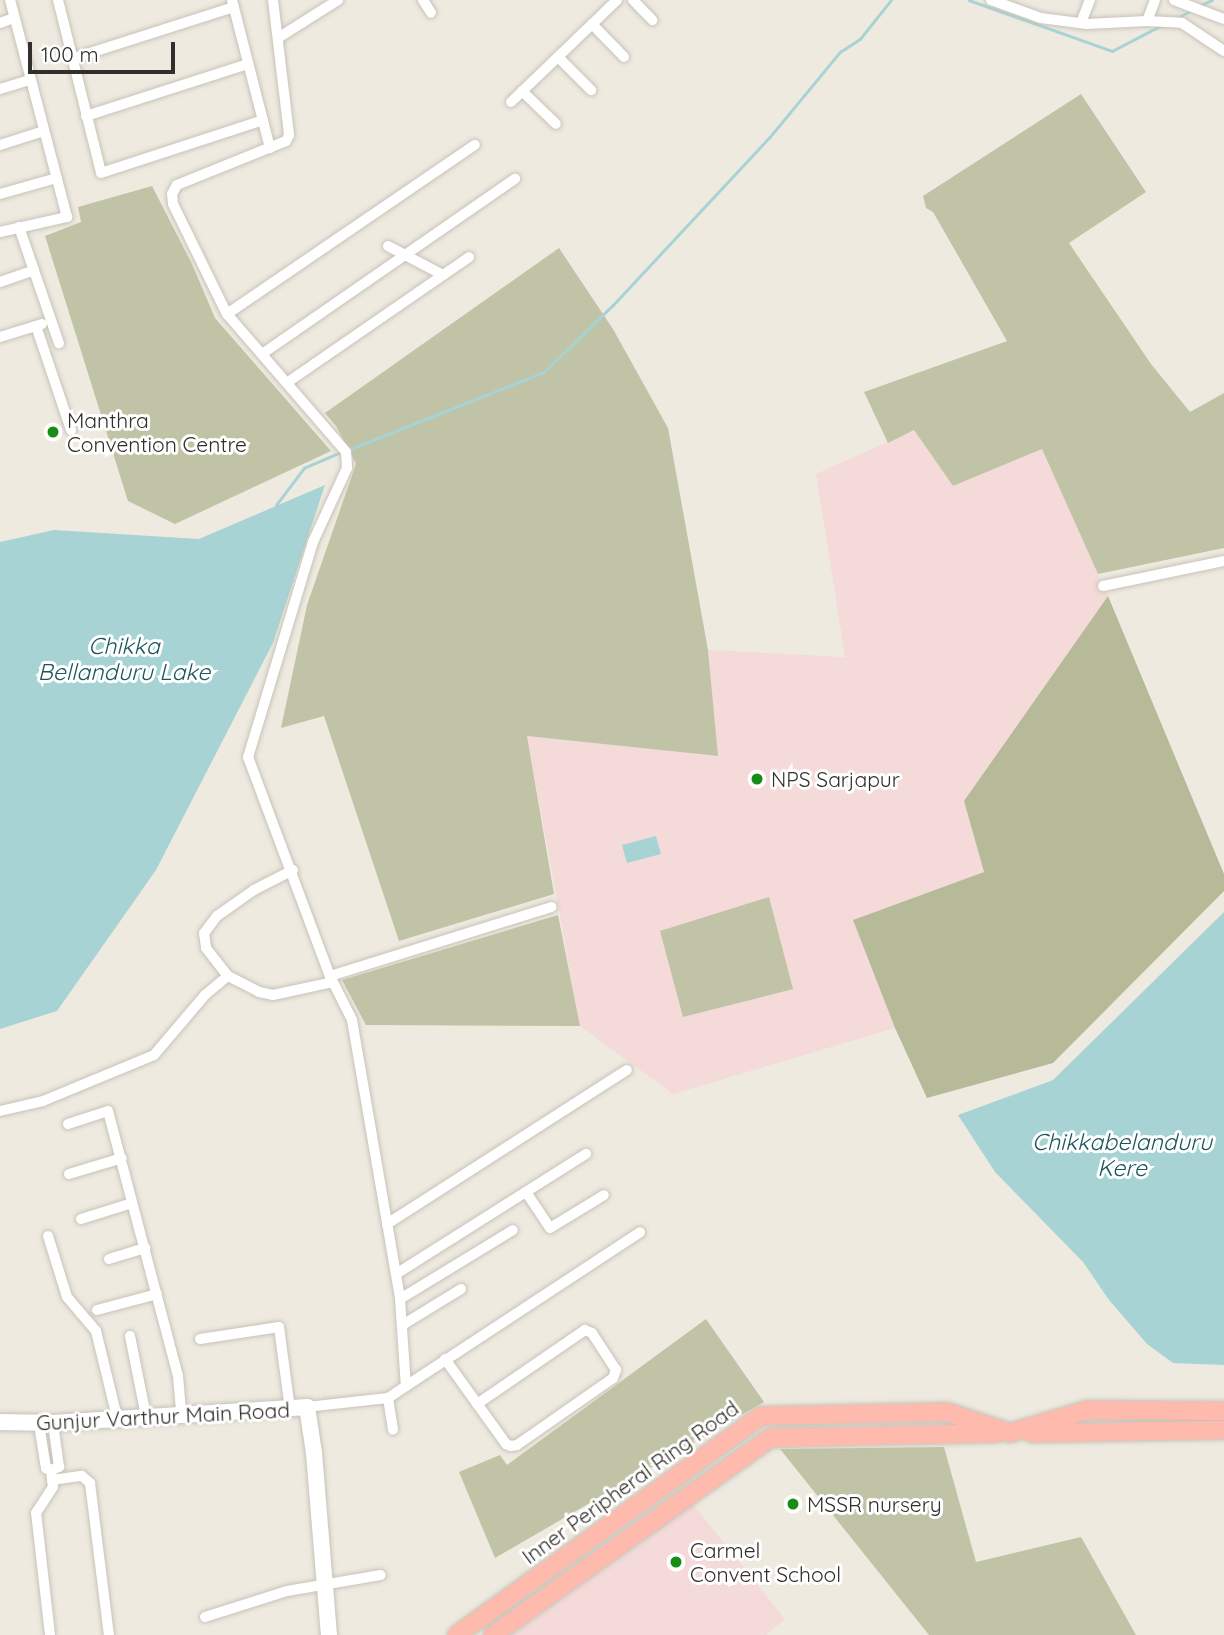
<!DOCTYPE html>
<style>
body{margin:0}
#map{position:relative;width:1224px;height:1635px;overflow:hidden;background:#efeae0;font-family:Quicksand,sans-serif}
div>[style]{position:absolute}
.education>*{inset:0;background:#f4dad9}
.green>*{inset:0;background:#c0c3a5}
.forest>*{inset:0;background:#b6ba99}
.water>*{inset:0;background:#a8d3d5}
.stream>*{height:2.5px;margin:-1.25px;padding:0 1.25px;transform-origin:1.25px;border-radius:1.25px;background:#a8d3d5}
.roads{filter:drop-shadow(0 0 2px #c7c3b9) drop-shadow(0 0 2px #c7c3b9)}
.minor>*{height:10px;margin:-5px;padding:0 5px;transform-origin:5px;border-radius:5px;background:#fff}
.secondary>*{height:16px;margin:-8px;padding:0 8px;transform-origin:8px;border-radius:8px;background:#fff}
.primary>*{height:18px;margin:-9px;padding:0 9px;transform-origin:9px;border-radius:9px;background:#febaad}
.dots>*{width:19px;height:19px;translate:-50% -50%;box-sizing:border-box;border:4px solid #fff;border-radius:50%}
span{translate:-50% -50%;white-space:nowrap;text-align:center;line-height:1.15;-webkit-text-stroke:6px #fff;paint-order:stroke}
.poi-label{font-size:21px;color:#302f2b}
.left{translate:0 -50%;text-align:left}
.street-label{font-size:21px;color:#302f2b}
.water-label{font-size:23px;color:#1c585b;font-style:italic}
.scale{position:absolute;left:28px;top:42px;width:147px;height:32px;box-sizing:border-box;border:4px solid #302f2b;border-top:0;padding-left:9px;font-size:21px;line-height:24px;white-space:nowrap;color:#302f2b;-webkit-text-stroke:5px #fff;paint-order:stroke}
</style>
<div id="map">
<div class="education">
<div style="clip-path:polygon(914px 430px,953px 486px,1042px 449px,1108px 596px,964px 801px,984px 872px,853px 920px,895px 1028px,673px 1094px,580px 1026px,527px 736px,717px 756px,708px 650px,845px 657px,816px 474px)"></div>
<div style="clip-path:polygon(693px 1504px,785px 1619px,766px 1635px,510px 1635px)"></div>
</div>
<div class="green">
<div style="clip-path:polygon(1081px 94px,1146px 192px,1069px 243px,1151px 364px,1190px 412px,1224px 393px,1224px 548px,1098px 574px,1042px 449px,953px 486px,914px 430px,888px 443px,864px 392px,1007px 341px,933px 212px,926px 208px,923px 196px)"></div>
<div style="clip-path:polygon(152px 186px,192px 264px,215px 318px,331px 451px,175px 524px,128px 501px,45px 236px,81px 222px,78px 207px)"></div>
<div style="clip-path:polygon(559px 248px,613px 329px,668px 428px,708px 650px,718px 756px,527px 736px,554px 894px,399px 941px,324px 716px,281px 728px,307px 605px,356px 464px,336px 426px,325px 413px)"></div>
<div style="clip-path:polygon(769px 897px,793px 989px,683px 1017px,660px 931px)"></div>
<div style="clip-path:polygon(558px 915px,580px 1026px,366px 1025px,342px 980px)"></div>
<div style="clip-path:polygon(706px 1319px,764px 1402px,495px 1558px,459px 1472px,500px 1455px,507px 1465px)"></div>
<div style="clip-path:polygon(944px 1447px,976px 1562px,1081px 1537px,1136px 1635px,929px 1635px,780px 1449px)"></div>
</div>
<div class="forest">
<div style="clip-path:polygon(1108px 596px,1224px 874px,1224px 891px,1053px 1063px,927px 1098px,895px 1028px,853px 920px,984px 872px,964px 801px)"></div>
</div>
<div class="water">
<div style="clip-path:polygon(325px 485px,273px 643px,156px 870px,57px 1011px,0 1029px,0 542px,54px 530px,199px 539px)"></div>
<div style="clip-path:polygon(656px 836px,661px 854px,627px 863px,622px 845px)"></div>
<div style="clip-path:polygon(1224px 912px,1224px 1365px,1173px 1363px,1147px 1344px,1109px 1300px,1083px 1262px,995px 1172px,958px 1115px,1053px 1080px)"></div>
</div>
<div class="stream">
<div style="left:969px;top:0;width:152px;rotate:19.6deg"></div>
<div style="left:1112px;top:51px;width:56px;rotate:-27.5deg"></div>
<div style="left:1199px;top:6px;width:14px;rotate:-25deg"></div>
<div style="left:1175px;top:19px;width:17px;rotate:-28deg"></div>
<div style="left:348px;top:450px;width:211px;rotate:-21.7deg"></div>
<div style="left:544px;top:372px;width:96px;rotate:-44.2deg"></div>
<div style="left:613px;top:305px;width:229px;rotate:-47deg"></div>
<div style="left:769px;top:138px;width:112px;rotate:-50.5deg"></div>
<div style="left:840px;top:52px;width:24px;rotate:-33deg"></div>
<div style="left:860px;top:39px;width:50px;rotate:-51.5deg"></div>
<div style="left:276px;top:505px;width:46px;rotate:-52.9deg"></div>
<div style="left:304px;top:468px;width:40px;rotate:-23.4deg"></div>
</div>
<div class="roads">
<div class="minor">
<div style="left:58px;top:0;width:178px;rotate:76deg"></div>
<div style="left:101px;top:173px;width:170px;rotate:-18.1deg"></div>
<div style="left:232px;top:0;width:153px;rotate:75.6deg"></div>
<div style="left:273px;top:0;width:136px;rotate:83.2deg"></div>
<div style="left:289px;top:135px;width:7px;rotate:117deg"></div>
<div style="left:286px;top:141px;width:118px;rotate:158deg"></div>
<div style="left:177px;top:185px;width:10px;rotate:119deg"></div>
<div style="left:172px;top:194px;width:10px;rotate:84deg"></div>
<div style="left:173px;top:204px;width:123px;rotate:63.9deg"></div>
<div style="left:227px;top:314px;width:182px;rotate:49.2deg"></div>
<div style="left:346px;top:452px;width:16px;rotate:86deg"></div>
<div style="left:347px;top:468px;width:81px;rotate:114.7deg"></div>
<div style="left:313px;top:542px;width:225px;rotate:106.8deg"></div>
<div style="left:248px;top:757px;width:234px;rotate:69.5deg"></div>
<div style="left:330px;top:976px;width:49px;rotate:63.4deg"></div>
<div style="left:352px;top:1020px;width:283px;rotate:80.2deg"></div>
<div style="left:400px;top:1299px;width:87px;rotate:86.1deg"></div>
<div style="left:406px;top:1386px;width:22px;rotate:146deg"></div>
<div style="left:388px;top:1398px;width:81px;rotate:173.7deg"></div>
<div style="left:423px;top:0;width:15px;rotate:58deg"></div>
<div style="left:633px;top:0;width:28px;rotate:46deg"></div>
<div style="left:991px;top:0;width:53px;rotate:19.8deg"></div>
<div style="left:1041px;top:18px;width:46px;rotate:7.4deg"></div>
<div style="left:1087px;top:24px;width:60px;rotate:-2.9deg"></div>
<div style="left:1147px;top:21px;width:35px;rotate:3deg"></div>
<div style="left:1182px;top:23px;width:50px;rotate:33.7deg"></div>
<div style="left:1174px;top:0;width:53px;rotate:20.8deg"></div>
<div style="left:1147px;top:21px;width:22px;rotate:-69deg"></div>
<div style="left:0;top:23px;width:15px;rotate:-20deg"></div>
<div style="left:1081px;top:23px;width:25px;rotate:-69deg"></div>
<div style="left:592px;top:24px;width:46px;rotate:45.9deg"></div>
<div style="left:278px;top:38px;width:71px;rotate:-32.3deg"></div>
<div style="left:558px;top:57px;width:47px;rotate:45deg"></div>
<div style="left:71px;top:59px;width:171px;rotate:-17.7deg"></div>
<div style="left:0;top:89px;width:31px;rotate:-17deg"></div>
<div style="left:522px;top:91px;width:47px;rotate:44.1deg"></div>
<div style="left:511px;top:102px;width:147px;rotate:-43.9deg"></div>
<div style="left:86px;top:116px;width:170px;rotate:-17.8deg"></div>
<div style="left:0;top:145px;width:46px;rotate:-17.7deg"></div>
<div style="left:0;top:194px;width:59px;rotate:-15.7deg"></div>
<div style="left:19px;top:227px;width:123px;rotate:71deg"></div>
<div style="left:0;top:232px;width:69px;rotate:-12.6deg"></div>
<div style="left:67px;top:217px;width:224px;rotate:-104.7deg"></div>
<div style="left:388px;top:246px;width:62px;rotate:27.8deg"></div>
<div style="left:0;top:282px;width:36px;rotate:-19deg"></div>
<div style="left:227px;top:314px;width:300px;rotate:-34.3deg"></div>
<div style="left:36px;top:326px;width:110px;rotate:71.4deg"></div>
<div style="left:0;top:337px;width:44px;rotate:-17.2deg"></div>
<div style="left:262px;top:354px;width:308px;rotate:-34.7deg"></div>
<div style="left:288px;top:382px;width:220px;rotate:-34.6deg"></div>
<div style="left:1103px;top:586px;width:124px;rotate:-11.7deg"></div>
<div style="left:293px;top:870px;width:44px;rotate:152.9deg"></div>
<div style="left:254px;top:890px;width:45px;rotate:144.9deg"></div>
<div style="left:217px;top:916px;width:21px;rotate:127deg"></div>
<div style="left:204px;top:933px;width:15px;rotate:82deg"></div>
<div style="left:206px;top:948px;width:36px;rotate:52deg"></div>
<div style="left:228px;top:976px;width:35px;rotate:27deg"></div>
<div style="left:259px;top:992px;width:14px;rotate:12deg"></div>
<div style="left:273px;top:995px;width:61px;rotate:-12.2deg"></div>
<div style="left:330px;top:976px;width:232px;rotate:-17.3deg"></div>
<div style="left:0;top:1111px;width:44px;rotate:-13.1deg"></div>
<div style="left:43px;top:1101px;width:120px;rotate:-22.5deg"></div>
<div style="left:154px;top:1055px;width:79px;rotate:-49.6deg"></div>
<div style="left:205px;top:995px;width:30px;rotate:-40deg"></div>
<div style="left:68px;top:1124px;width:42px;rotate:-18deg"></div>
<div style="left:108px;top:1111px;width:274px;rotate:75.2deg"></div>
<div style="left:178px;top:1376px;width:37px;rotate:85deg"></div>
<div style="left:69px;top:1174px;width:55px;rotate:-16.8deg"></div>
<div style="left:526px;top:1192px;width:43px;rotate:56.3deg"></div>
<div style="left:550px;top:1228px;width:63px;rotate:-31.4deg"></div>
<div style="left:81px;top:1219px;width:53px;rotate:-17.4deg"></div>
<div style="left:387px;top:1224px;width:285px;rotate:-32.7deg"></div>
<div style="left:48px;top:1236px;width:64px;rotate:72.7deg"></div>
<div style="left:67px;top:1297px;width:45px;rotate:49.5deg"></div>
<div style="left:96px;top:1331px;width:89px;rotate:76.3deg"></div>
<div style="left:109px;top:1259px;width:38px;rotate:-17deg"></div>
<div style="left:396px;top:1274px;width:225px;rotate:-32.3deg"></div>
<div style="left:400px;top:1299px;width:132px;rotate:-31.4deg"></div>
<div style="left:97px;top:1310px;width:62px;rotate:-14.9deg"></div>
<div style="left:404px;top:1324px;width:67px;rotate:-31.6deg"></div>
<div style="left:130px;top:1336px;width:82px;rotate:78.7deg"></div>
<div style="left:200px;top:1339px;width:80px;rotate:-8.6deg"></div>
<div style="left:279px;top:1327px;width:83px;rotate:82.4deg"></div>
<div style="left:445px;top:1359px;width:105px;rotate:54.3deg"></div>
<div style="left:506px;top:1444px;width:5px;rotate:22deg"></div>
<div style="left:511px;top:1446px;width:6px;rotate:-9deg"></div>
<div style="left:517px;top:1445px;width:117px;rotate:-34.9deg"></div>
<div style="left:613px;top:1378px;width:9px;rotate:-69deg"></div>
<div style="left:616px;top:1370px;width:44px;rotate:-123deg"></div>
<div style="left:592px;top:1333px;width:8px;rotate:-157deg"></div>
<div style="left:585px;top:1330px;width:131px;rotate:145.6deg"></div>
<div style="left:406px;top:1386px;width:280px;rotate:-33.3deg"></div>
<div style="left:388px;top:1398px;width:32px;rotate:81deg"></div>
<div style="left:39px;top:1424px;width:45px;rotate:81deg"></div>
<div style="left:46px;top:1468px;width:5px;rotate:22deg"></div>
<div style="left:51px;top:1470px;width:10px;rotate:84deg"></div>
<div style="left:51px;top:1470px;width:9px;rotate:-21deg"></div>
<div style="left:59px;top:1467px;width:44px;rotate:-97.8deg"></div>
<div style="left:205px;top:1617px;width:86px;rotate:-17.6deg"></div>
<div style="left:287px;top:1591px;width:95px;rotate:-9.7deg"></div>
<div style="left:50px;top:1635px;width:123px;rotate:-96.5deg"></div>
<div style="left:36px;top:1513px;width:31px;rotate:-57deg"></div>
<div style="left:53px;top:1487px;width:7px;rotate:-98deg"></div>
<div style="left:52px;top:1480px;width:30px;rotate:-8deg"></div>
<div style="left:82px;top:1476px;width:11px;rotate:41deg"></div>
<div style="left:90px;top:1483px;width:153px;rotate:82.9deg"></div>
</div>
<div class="secondary">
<div style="left:0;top:1422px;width:53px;rotate:1.1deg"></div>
<div style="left:53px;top:1423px;width:255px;rotate:-3.6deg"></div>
<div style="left:307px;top:1407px;width:47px;rotate:81.3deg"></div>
<div style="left:314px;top:1453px;width:183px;rotate:85.3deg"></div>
</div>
<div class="primary">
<div style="left:1032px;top:1433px;width:192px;rotate:-0.9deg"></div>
<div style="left:457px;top:1635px;width:375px;rotate:-35.8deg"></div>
<div style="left:761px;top:1416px;width:186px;rotate:-1.2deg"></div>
<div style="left:947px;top:1412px;width:66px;rotate:18.4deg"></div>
<div style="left:1010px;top:1433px;width:80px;rotate:-16.6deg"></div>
<div style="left:1087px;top:1410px;width:137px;rotate:0.4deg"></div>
<div style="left:493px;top:1635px;width:340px;rotate:-35.4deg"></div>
<div style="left:770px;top:1438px;width:227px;rotate:-1.3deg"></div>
</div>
</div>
<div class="dots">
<div style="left:53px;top:432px;background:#188d16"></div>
<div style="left:757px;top:779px;background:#188d16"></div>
<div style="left:793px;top:1504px;background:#188d16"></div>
<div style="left:676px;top:1562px;background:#188d16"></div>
</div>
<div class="poi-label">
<span class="left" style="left:67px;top:432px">Manthra<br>Convention Centre</span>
<span class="left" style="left:771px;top:779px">NPS Sarjapur</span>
<span class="left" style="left:807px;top:1504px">MSSR nursery</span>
<span class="left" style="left:690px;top:1562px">Carmel<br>Convent School</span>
</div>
<div class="street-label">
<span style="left:163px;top:1416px;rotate:-3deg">Gunjur Varthur Main Road</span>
<span style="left:630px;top:1482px;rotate:-36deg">Inner Peripheral Ring Road</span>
</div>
<div class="water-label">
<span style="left:124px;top:659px">Chikka<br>Bellanduru Lake</span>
<span style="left:1122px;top:1155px">Chikkabelanduru<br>Kere</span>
</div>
<div class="scale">100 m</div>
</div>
